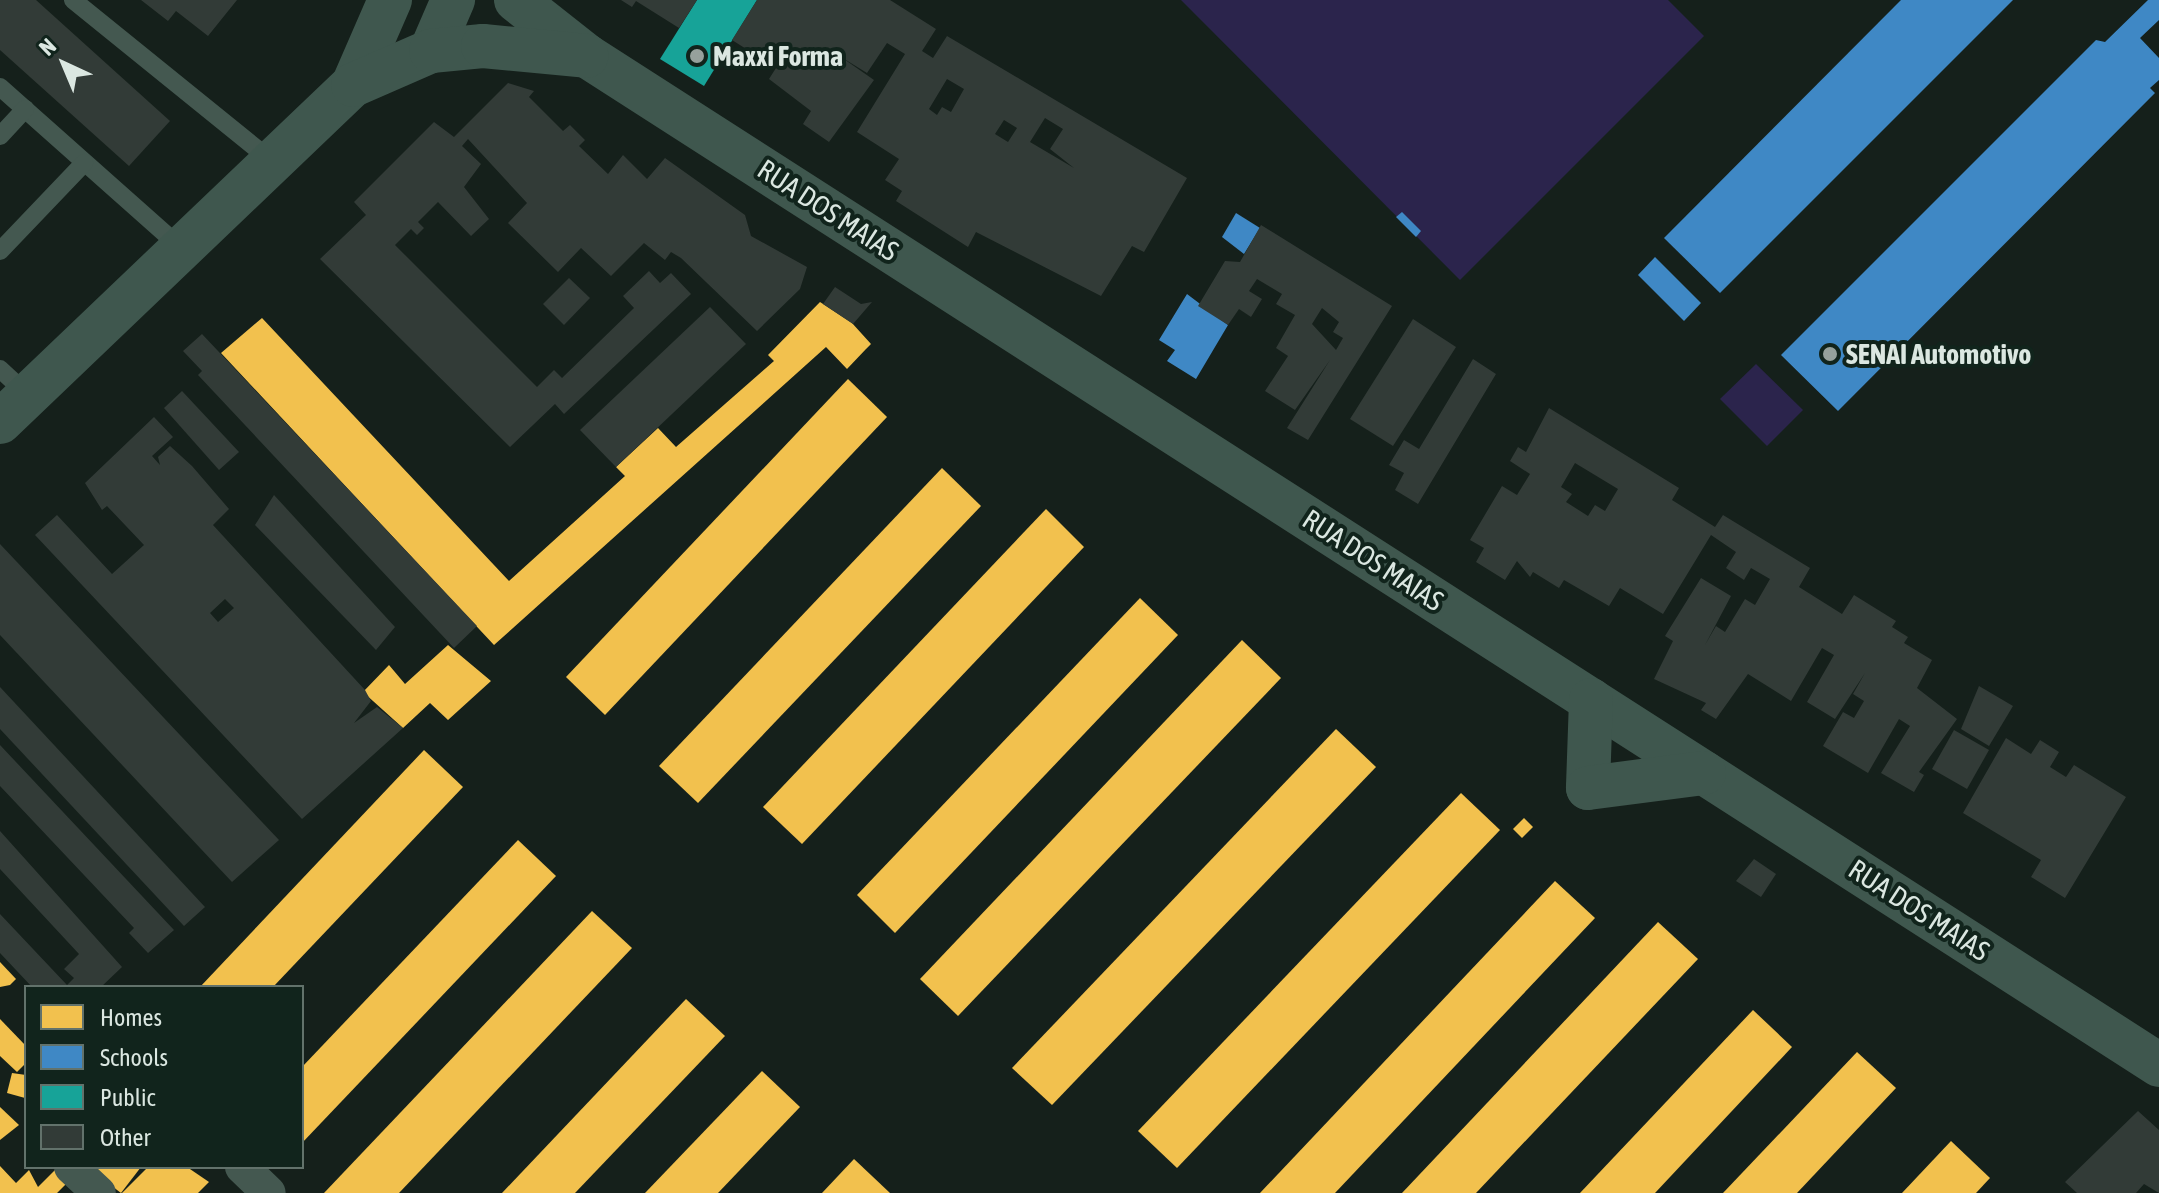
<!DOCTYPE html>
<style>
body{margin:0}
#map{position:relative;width:2159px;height:1193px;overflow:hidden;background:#15201b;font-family:"Asap Condensed",sans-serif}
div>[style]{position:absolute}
.green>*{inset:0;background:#2b244c}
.homes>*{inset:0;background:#f2c14e}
.schools>*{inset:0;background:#3f88c5}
.public>*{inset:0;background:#17a398}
.building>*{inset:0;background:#323b37}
.service>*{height:18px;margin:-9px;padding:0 9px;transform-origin:9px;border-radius:9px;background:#445850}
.minor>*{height:34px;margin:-17px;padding:0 17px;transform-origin:17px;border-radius:17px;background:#445850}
.secondary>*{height:44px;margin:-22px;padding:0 22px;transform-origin:22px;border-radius:22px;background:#3f574e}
.dots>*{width:22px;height:22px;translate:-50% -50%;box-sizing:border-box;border:4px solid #11241c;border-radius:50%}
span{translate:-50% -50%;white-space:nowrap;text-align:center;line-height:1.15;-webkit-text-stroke:8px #11241c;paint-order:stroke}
.poi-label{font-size:28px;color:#dbe7e1;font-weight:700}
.left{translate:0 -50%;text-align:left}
.street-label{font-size:28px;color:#dbe7e1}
.legend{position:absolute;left:24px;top:985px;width:280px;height:184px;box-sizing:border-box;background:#11241c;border:2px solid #62726b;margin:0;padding:10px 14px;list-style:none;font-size:24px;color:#dbe7e1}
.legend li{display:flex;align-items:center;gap:16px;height:40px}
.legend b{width:40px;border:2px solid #62726b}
.north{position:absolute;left:24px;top:24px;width:80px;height:80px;-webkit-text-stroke:6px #11241c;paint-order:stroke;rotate:316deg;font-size:22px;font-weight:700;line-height:32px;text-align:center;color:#dbe7e1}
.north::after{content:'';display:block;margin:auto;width:28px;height:36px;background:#dbe7e1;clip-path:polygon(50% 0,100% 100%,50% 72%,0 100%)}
</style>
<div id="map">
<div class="green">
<div style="clip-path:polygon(1181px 0,1668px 0,1704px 36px,1460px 280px)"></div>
<div style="clip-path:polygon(1756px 364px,1803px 410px,1767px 446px,1720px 399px)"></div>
</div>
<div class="homes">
<div style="clip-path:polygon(820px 302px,852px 323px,871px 344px,866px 349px,847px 369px,826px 347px,494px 645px,221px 353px,262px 318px,509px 581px,625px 476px,616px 467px,658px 428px,676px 447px,774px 361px,768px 355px)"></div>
<div style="clip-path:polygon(848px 379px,887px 417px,605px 715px,566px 677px)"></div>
<div style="clip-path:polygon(942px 468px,981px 506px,698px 803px,659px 766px)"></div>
<div style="clip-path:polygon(1046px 509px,1084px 547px,802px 844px,763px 807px)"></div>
<div style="clip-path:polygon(1140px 598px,1178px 635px,895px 933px,857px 895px)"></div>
<div style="clip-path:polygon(1242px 640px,1281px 678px,958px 1016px,920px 979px)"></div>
<div style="clip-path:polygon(448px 645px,491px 681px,448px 720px,430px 703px,403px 728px,363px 692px,389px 665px,405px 684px)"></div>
<div style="clip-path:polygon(1336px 729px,1376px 767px,1052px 1105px,1012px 1068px)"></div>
<div style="clip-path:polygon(424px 750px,463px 787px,273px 987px,200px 987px)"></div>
<div style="clip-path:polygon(1461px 793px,1500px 830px,1177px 1168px,1138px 1131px)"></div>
<div style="clip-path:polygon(1524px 818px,1533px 827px,1522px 838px,1513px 829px)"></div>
<div style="clip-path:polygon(518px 840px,556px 876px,302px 1143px,302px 1067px)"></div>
<div style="clip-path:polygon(1555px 881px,1595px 918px,1335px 1193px,1260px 1193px)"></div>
<div style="clip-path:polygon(592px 911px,632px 948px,399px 1193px,324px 1193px)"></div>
<div style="clip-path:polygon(1658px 922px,1698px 959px,1476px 1193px,1402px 1193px)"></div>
<div style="clip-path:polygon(0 962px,16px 979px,10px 985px,0 987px)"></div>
<div style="clip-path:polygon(686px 999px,725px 1036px,575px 1193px,502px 1193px)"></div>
<div style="clip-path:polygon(1753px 1010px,1792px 1047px,1655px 1193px,1580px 1193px)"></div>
<div style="clip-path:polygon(0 1019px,26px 1046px,26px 1063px,17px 1072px,0 1056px)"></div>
<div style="clip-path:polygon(1857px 1052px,1896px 1088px,1797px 1193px,1723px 1193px)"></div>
<div style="clip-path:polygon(762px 1071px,800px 1107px,718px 1193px,645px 1193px)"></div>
<div style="clip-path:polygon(12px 1073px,26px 1075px,25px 1098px,7px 1093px)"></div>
<div style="clip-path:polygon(0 1107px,19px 1125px,0 1140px)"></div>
<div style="clip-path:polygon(1951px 1141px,1990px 1178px,1976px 1193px,1902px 1193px)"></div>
<div style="clip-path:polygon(854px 1159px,890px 1193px,822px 1193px)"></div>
<div style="clip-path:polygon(0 1166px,16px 1183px,29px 1170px,38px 1187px,55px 1170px,68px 1182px,57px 1193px,0 1193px)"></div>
<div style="clip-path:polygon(87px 1167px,141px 1167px,121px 1193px)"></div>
<div style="clip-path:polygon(148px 1167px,187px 1167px,209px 1182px,198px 1193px,122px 1193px)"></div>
</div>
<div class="schools">
<div style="clip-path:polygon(1901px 0,2013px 0,1720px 293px,1664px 238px)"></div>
<div style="clip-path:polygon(2148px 0,2159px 0,2159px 20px,2140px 38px,2159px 58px,2159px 80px,2150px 88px,2155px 93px,1838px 411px,1781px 355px,2096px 40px,2105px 42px)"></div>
<div style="clip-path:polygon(1402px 212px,1421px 231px,1416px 237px,1396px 217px)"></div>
<div style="clip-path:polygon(1236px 213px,1260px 228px,1244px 254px,1222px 237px)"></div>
<div style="clip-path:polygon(1655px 257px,1701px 303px,1684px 321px,1638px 275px)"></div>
<div style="clip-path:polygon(1187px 294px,1228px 325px,1196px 379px,1167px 361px,1175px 350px,1159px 340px)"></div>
</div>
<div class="public">
<div style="clip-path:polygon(697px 0,757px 0,704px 86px,660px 59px)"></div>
</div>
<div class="building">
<div style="clip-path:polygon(0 0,36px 0,170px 121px,129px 166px,0 50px)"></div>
<div style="clip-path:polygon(141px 0,237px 0,208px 36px,176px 11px,168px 21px)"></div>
<div style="clip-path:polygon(621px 0,697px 0,679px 28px,636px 1px,632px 7px)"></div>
<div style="clip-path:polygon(evenodd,757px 0,890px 0,936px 29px,922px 51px,933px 58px,947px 36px,1187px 178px,1144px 252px,1132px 246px,1101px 296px,976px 232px,968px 247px,896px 201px,902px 191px,885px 180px,899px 159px,857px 132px,905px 54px,887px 43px,867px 73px,841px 57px,874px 80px,829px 142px,803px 124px,811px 111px,769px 79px,776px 68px,732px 40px,757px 0,947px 79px,964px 89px,951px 112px,942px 107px,937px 115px,929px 109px,947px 79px,757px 0,1045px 118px,1063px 129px,1050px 149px,1074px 168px,1030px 142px,1045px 118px,757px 0,1004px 120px,1017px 128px,1008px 142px,995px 134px,1004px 120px)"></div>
<div style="clip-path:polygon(508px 83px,534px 91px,529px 97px,563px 131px,570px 125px,585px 140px,579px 146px,608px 174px,623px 155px,647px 179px,665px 158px,745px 215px,751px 236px,807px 267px,800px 289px,757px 331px,681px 258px,671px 252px,665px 260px,644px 243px,611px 276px,581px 248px,558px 272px,508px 223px,527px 203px,468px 139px,462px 146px,481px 164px,464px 187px,489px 219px,471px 236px,438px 202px,418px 222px,424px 228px,417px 235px,411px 229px,395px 245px,537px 387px,554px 370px,562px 378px,634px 308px,623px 296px,649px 271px,660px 283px,671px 273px,691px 294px,564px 414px,555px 404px,510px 447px,320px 259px,366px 215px,354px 202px,434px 122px,454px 137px)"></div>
<div style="clip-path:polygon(evenodd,1261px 225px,1392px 306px,1308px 440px,1287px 428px,1330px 360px,1295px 410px,1265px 391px,1288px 356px,1276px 348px,1295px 315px,1276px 304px,1282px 294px,1257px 279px,1249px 291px,1262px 299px,1251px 317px,1239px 309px,1228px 325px,1198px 306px,1225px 261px,1240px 262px,1261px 225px,1322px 308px,1339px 322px,1333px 332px,1343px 338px,1336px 350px,1312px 324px,1322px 308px)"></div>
<div style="clip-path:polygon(569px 278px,590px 298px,564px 325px,543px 304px)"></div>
<div style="clip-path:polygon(835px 287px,861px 304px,872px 302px,853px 324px,823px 304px)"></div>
<div style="clip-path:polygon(710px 307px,746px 344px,616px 467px,580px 430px)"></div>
<div style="clip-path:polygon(1413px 319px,1456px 347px,1393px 446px,1350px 419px)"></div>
<div style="clip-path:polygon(202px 334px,477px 626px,454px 648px,198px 375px,202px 371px,183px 351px)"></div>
<div style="clip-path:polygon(1473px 359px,1496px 374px,1418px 504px,1395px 490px,1404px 473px,1389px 465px,1404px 440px,1419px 449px)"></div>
<div style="clip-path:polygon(182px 391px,239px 452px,219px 470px,164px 408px)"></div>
<div style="clip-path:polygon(evenodd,1549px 408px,1679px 488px,1672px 500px,1715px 527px,1723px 515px,1810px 568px,1799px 587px,1842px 614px,1854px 595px,1896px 621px,1892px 627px,1908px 637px,1904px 643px,1932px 660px,1917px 688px,1957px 719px,1919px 772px,1924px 775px,1914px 792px,1881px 773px,1910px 726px,1899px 719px,1868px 773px,1823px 746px,1843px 712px,1854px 718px,1864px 701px,1853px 694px,1865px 673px,1835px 719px,1807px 702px,1834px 655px,1822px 648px,1791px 701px,1748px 674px,1716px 719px,1701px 710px,1706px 703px,1654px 679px,1673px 641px,1665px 636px,1701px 578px,1731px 596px,1705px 645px,1716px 626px,1725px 632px,1745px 599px,1755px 605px,1770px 579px,1751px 568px,1744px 580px,1726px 568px,1736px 552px,1711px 535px,1663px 614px,1620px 588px,1609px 606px,1564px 580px,1559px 588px,1533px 572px,1530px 577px,1517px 561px,1505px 580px,1476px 562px,1484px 548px,1470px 540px,1502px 486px,1517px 495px,1530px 474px,1510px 461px,1518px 447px,1526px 452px,1549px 408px,1575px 463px,1618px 489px,1605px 511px,1595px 505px,1588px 516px,1566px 502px,1572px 494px,1561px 487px,1575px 463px)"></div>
<div style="clip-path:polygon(evenodd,154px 417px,173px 437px,152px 456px,160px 465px,158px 457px,170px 446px,192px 466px,229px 509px,213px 525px,365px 690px,371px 701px,354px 723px,377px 707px,403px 728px,302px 819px,35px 535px,57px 515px,112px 574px,144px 545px,107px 506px,102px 510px,85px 483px,154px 417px,225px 599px,234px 608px,218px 622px,210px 613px,225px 599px)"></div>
<div style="clip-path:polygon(274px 495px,395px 627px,376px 650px,255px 525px)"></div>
<div style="clip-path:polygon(0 544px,279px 840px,232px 882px,0 635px)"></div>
<div style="clip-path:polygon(1979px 686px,2013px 706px,1989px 746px,1961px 729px)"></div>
<div style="clip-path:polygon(0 687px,205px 907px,184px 926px,0 729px)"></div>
<div style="clip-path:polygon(1954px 730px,1989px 750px,1967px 789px,1932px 769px)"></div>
<div style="clip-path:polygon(2006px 738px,2031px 754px,2040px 740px,2059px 752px,2050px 767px,2066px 777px,2074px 765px,2126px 797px,2065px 898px,2031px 877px,2041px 860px,1963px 813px)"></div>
<div style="clip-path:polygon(0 745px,174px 930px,148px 953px,129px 933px,134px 928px,0 786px)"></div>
<div style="clip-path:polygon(0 831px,122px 967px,101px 987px,32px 987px,0 953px,0 914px,67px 985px,74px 978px,64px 969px,79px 954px,0 869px)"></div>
<div style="clip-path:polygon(1754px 859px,1776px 874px,1761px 897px,1736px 881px)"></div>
<div style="clip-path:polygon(2138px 1111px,2159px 1130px,2159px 1193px,2144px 1184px,2136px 1193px,2077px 1193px,2065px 1182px)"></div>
</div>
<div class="service">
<div style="left:73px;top:0;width:252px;rotate:39deg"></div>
<div style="left:0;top:87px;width:239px;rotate:41.6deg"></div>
<div style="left:0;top:136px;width:37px;rotate:-47deg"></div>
<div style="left:0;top:251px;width:122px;rotate:-46.3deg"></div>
<div style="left:0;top:369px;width:38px;rotate:43deg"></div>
</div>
<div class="minor">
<div style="left:71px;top:1167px;width:38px;rotate:43deg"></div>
<div style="left:242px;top:1167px;width:37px;rotate:44deg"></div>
</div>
<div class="secondary">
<div style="left:516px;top:0;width:90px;rotate:38.3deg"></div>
<div style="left:587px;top:56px;width:1868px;rotate:32.69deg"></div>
<div style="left:431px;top:51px;width:56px;rotate:-66.7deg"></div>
<div style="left:353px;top:85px;width:93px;rotate:-66.5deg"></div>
<div style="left:0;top:422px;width:488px;rotate:-43.7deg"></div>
<div style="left:353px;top:85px;width:85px;rotate:-23.6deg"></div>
<div style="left:431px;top:51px;width:52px;rotate:-5.5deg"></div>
<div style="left:483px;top:46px;width:104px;rotate:5.5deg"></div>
<div style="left:1591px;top:700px;width:88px;rotate:92deg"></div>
<div style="left:1588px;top:788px;width:117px;rotate:-7.4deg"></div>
</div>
<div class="dots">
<div style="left:697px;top:56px;background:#96a19c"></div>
<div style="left:1830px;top:354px;background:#96a19c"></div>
</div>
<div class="poi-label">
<span class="left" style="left:713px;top:56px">Maxxi Forma</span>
<span class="left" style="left:1846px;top:354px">SENAI Automotivo</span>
</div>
<div class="street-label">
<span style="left:828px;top:210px;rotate:33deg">RUA DOS MAIAS</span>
<span style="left:1373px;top:560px;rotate:33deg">RUA DOS MAIAS</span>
<span style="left:1919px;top:910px;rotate:33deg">RUA DOS MAIAS</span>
</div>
<ul class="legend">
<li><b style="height:22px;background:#f2c14e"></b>Homes</li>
<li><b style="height:22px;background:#3f88c5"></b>Schools</li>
<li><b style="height:22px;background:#17a398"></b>Public</li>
<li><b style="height:22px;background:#323b37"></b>Other</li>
</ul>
<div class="north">N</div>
</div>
